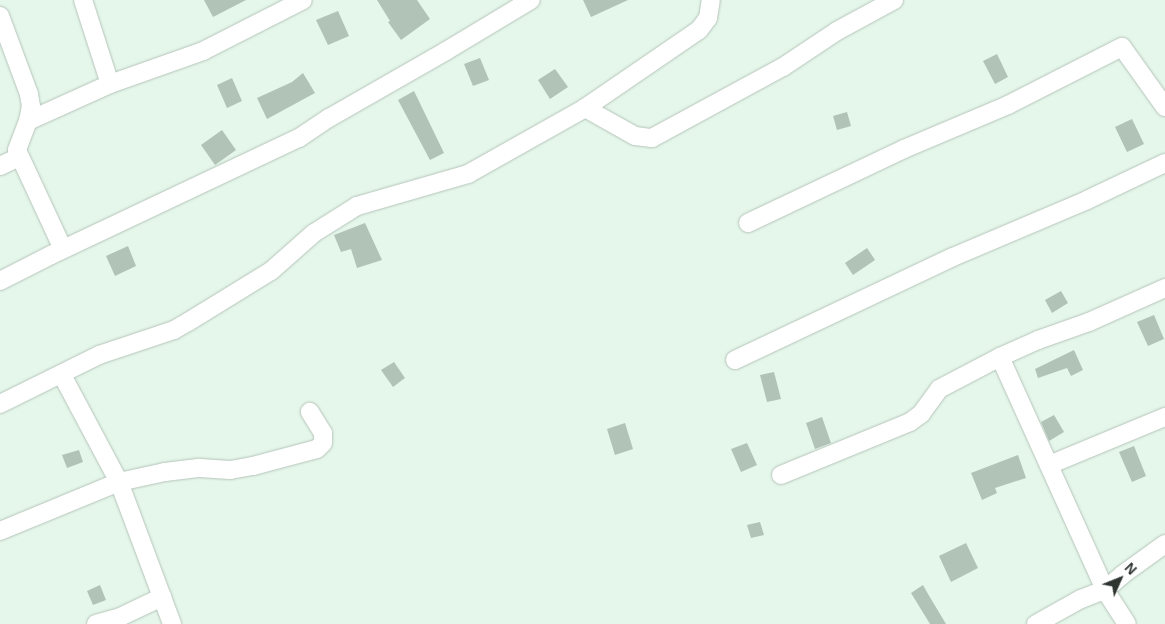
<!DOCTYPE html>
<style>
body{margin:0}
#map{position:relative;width:1165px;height:624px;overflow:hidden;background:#e5f6ea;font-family:Arial,sans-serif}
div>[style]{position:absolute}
.building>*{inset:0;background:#b1c2b6}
.roads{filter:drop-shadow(0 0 1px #b4c4b9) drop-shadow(0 0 1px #b4c4b9)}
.minor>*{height:18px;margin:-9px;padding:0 9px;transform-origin:9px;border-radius:9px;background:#fff}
span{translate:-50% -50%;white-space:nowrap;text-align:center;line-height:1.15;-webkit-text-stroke:4px #fefefe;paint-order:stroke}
.north{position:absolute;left:1095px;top:554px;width:50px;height:50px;-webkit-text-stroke:4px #fefefe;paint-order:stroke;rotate:46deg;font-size:14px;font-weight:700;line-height:20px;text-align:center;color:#2e3430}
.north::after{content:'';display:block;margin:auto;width:18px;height:22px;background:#2e3430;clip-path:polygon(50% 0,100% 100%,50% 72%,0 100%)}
</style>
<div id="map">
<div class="building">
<div style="clip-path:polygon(204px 0,246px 0,213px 17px)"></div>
<div style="clip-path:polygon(377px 0,417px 0,430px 19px,401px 40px,388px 22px,390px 21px)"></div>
<div style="clip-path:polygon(583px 0,628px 0,591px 17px)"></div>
<div style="clip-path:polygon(338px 11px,349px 36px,328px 45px,316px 20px)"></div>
<div style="clip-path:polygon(997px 54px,1008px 77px,995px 84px,983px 61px)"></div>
<div style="clip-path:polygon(480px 58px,489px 80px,473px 86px,464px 64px)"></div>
<div style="clip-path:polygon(555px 69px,568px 87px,550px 99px,538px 80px)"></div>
<div style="clip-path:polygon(303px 73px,315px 93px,267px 119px,257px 98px,292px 82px)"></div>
<div style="clip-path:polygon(232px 78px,242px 101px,227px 108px,217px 85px)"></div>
<div style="clip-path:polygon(414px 91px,444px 153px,430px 160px,398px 100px)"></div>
<div style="clip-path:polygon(847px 112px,851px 126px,837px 130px,833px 116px)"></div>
<div style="clip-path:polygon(1132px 119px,1144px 144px,1127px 152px,1115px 127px)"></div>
<div style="clip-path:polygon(222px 130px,236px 150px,215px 165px,201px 145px)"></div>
<div style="clip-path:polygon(365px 223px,382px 260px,357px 268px,351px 249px,341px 252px,334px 235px)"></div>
<div style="clip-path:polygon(128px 246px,136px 266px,115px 276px,106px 256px)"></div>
<div style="clip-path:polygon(867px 248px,875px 260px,853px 275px,845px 263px)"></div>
<div style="clip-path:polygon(1061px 291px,1068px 303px,1052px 313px,1045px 300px)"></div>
<div style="clip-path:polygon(1154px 315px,1164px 339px,1148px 346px,1137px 322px)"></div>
<div style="clip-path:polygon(1074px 350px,1083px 370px,1071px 376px,1067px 368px,1038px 378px,1035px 369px)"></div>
<div style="clip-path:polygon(394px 362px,405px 378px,393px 387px,381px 370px)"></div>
<div style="clip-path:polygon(774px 372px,781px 399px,767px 402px,760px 375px)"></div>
<div style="clip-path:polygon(1054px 415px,1064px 432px,1049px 441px,1041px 422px)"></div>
<div style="clip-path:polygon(822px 417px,831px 443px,815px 449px,806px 423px)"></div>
<div style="clip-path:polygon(625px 423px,633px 449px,615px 455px,607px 429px)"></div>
<div style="clip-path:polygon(747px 443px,757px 465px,741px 472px,731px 449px)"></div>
<div style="clip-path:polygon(1134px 446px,1146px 476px,1132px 482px,1119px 452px)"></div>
<div style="clip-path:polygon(79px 450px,83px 462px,67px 468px,62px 455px)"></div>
<div style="clip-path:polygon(1018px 455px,1026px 478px,995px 488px,997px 493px,982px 500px,971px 473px)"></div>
<div style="clip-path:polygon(760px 522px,764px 535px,751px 538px,747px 525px)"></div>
<div style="clip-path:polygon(966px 543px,978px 568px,951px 582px,939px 556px)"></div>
<div style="clip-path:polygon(100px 585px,106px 600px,93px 605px,87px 591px)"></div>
<div style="clip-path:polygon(923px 585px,928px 594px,946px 624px,930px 624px,911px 593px)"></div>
</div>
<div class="roads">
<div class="minor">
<div style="left:83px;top:0;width:88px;rotate:72.2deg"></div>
<div style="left:0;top:16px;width:83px;rotate:69.6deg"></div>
<div style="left:29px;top:94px;width:12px;rotate:81deg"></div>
<div style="left:31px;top:106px;width:15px;rotate:101deg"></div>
<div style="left:28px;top:121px;width:31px;rotate:111deg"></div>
<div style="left:17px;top:150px;width:109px;rotate:65.1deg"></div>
<div style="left:585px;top:108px;width:57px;rotate:29.2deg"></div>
<div style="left:635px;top:136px;width:17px;rotate:7deg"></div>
<div style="left:652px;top:138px;width:149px;rotate:-28.5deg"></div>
<div style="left:783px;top:67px;width:65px;rotate:-33.7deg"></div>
<div style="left:837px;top:31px;width:65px;rotate:-28.5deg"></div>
<div style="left:28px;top:121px;width:90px;rotate:-24.3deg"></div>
<div style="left:110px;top:84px;width:99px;rotate:-19.5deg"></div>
<div style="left:203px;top:51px;width:112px;rotate:-27deg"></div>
<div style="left:0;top:166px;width:21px;rotate:-25deg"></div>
<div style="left:748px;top:223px;width:173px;rotate:-25.4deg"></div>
<div style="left:904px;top:149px;width:113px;rotate:-22.9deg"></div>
<div style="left:1008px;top:105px;width:128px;rotate:-27deg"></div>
<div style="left:1122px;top:47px;width:74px;rotate:54.4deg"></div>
<div style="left:0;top:281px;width:57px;rotate:-27deg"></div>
<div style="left:51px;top:255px;width:274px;rotate:-25.3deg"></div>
<div style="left:299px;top:138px;width:36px;rotate:-34deg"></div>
<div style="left:329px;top:118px;width:135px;rotate:-29.8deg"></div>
<div style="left:446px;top:51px;width:99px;rotate:-31deg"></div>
<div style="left:1000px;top:357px;width:256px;rotate:65.7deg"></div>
<div style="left:1105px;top:590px;width:40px;rotate:57.1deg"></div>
<div style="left:735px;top:360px;width:241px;rotate:-25.3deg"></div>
<div style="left:953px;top:257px;width:146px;rotate:-23deg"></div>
<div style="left:1087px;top:200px;width:86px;rotate:-25.4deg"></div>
<div style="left:62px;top:375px;width:121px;rotate:62deg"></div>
<div style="left:119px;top:482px;width:152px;rotate:69.5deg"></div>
<div style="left:0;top:404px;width:110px;rotate:-26.3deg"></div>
<div style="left:99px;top:355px;width:79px;rotate:-18.4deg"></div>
<div style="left:174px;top:330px;width:16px;rotate:-30deg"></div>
<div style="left:188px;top:322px;width:97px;rotate:-31.6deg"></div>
<div style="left:271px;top:271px;width:57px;rotate:-41.5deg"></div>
<div style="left:314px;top:233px;width:51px;rotate:-32.1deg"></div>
<div style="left:357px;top:206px;width:116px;rotate:-16.1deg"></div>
<div style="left:468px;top:174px;width:134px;rotate:-29.4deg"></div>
<div style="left:585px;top:108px;width:138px;rotate:-34.4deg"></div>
<div style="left:699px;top:30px;width:15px;rotate:-53deg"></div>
<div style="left:708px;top:18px;width:18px;rotate:-81deg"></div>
<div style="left:1049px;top:465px;width:126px;rotate:-22.5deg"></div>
<div style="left:781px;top:475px;width:139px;rotate:-22.3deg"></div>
<div style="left:910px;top:422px;width:14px;rotate:-36deg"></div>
<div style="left:921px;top:414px;width:31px;rotate:-54deg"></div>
<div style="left:939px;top:389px;width:69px;rotate:-27.7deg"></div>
<div style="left:1000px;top:357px;width:42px;rotate:-24.1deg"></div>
<div style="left:1038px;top:340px;width:54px;rotate:-19.4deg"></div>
<div style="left:1089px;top:322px;width:83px;rotate:-24.1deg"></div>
<div style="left:0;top:531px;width:129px;rotate:-22.4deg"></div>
<div style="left:119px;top:482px;width:47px;rotate:-12.3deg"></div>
<div style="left:165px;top:472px;width:35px;rotate:-7deg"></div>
<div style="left:200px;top:468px;width:30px;rotate:4deg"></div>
<div style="left:230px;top:470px;width:23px;rotate:-10deg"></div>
<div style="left:253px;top:466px;width:66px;rotate:-14.9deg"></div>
<div style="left:317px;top:449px;width:8px;rotate:-45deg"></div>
<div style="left:323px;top:443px;width:10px;rotate:-90deg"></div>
<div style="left:323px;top:433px;width:25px;rotate:-122deg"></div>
<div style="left:96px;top:624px;width:25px;rotate:-16deg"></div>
<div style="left:120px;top:617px;width:47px;rotate:-25.5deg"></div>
<div style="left:1036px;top:624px;width:51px;rotate:-29.1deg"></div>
<div style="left:1081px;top:599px;width:26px;rotate:-21deg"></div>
<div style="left:1105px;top:590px;width:23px;rotate:-41deg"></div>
<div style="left:1122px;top:575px;width:53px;rotate:-35.8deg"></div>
</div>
</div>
<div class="north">N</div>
</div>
